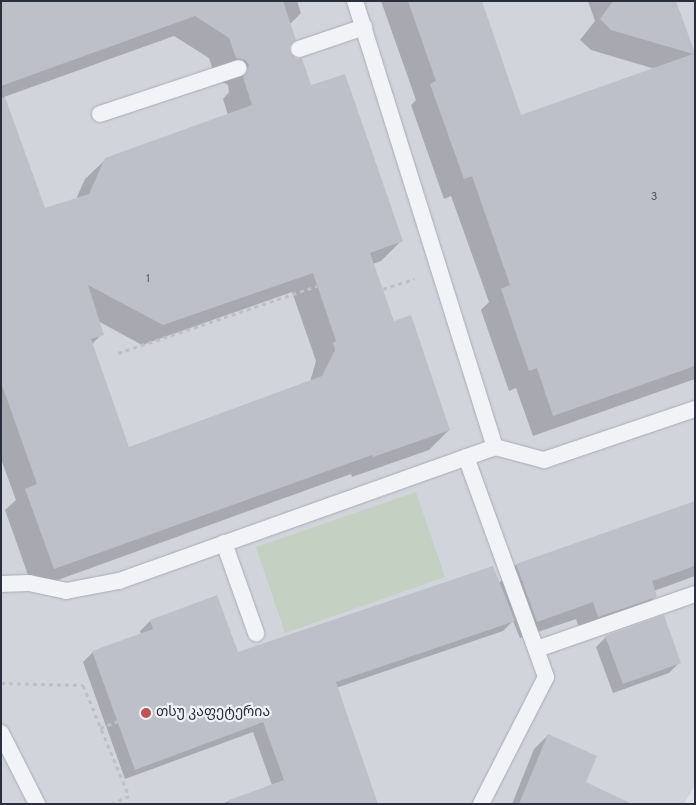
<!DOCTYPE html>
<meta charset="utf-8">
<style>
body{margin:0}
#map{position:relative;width:696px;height:805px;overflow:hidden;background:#e0e2e7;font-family:Overpass,"Noto Sans Georgian",sans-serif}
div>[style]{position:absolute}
.built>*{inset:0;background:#d2d4dc}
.green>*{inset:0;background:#c4d0c2}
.shadow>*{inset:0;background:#0003}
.building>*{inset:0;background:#bdc0c9}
.path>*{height:3px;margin-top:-1.5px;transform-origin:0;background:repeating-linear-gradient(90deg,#bec0c6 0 4px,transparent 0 8px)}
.roads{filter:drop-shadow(0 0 1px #a9acb4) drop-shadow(0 0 1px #a9acb4)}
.lane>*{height:16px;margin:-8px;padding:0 8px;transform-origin:8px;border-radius:8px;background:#f2f3f6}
.dots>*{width:14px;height:14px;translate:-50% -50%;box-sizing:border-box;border:2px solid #eff1f5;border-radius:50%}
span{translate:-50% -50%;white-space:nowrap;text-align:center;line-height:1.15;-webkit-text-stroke:4.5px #eff1f5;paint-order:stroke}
.number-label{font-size:11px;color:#4f5360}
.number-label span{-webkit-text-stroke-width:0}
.poi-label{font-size:14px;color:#2a2f3d}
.left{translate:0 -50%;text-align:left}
.frame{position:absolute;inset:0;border:2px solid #2a2f3d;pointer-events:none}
</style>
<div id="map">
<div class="built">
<div style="clip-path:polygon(1px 1px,695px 1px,695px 785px,684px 804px,1px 804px)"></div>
</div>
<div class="green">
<div style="clip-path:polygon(416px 492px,445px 577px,285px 633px,256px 547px)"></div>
</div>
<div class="shadow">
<div style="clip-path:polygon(evenodd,1px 1px,297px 1px,301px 13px,289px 25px,289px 53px,401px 241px,381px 261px,373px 264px,393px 323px,449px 430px,429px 450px,352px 477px,351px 474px,33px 589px,5px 510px,16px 500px,1px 459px,1px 1px,174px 36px,209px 58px,216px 79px,228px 85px,229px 92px,223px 99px,228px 115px,106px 159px,85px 179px,76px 199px,44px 210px,4px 97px,174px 36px,1px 1px,292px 292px,316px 361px,310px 382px,128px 449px,91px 345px,102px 334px,98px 321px,142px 345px,292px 292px)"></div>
<div style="clip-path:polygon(381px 1px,480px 1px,521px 116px,655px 69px,591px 50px,580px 40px,595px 21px,588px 1px,675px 1px,694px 55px,695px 379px,533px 436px,516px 388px,509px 391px,481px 310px,489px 302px,451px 196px,444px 199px,411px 105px,416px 100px)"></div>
<div style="clip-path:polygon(695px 502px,695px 576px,654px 591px,656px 596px,638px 613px,581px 633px,576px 619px,520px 638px,513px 621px,503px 631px,336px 688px,376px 804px,221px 804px,272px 785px,253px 732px,125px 779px,83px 662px,93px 652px,141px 634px,140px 631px,150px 621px,237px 653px,499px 583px,516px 565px)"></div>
<div style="clip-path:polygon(606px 637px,679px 663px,669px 673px,613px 693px,596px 647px)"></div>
<div style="clip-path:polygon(548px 735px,585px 783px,608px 804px,512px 804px,534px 749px)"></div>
</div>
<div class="building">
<div style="clip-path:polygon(evenodd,1px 1px,283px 1px,296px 40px,289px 47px,290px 53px,297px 59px,302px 58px,311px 85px,345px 74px,403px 241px,370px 253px,394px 321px,411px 315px,450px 430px,373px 457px,372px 455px,54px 569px,25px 489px,37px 484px,1px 382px,1px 98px,5px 97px,45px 208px,89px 194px,105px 158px,252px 105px,243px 77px,249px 65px,245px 60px,236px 58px,229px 38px,195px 16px,1px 86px,1px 1px,313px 273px,336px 341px,333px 343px,335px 350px,322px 376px,129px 447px,91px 339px,104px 335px,88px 285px,163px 325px,313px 273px)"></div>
<div style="clip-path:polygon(408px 1px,482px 1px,521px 115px,693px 54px,611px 30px,600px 19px,613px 1px,676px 1px,695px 53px,695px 366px,553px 416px,537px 368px,529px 371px,501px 289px,510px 285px,472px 176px,464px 179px,430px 84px,436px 81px)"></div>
<div style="clip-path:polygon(695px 501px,695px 566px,652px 581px,657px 597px,598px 617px,593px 602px,537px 622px,516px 564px)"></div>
<div style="clip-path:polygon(493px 566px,515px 621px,336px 682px,378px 804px,229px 804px,229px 800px,284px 780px,263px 722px,135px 770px,92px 651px,153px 629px,150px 620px,217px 595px,238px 652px)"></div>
<div style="clip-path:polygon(664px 615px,681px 663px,623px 684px,605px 636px)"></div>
<div style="clip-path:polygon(548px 734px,597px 756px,586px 782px,632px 804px,519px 804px)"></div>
</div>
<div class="path">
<div style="left:383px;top:289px;width:33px;rotate:-18deg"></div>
<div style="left:118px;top:353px;width:210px;rotate:-18.6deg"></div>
<div style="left:1px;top:683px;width:82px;rotate:1.4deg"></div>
<div style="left:83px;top:685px;width:120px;rotate:67.5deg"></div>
<div style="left:129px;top:796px;width:20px;rotate:156deg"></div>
<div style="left:100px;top:728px;width:19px;rotate:-21deg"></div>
</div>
<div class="roads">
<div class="lane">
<div style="left:355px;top:1px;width:467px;rotate:72.6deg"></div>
<div style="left:299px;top:49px;width:69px;rotate:-18.7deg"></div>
<div style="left:100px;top:114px;width:146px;rotate:-18.3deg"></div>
<div style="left:466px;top:457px;width:234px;rotate:70deg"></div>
<div style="left:546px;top:677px;width:143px;rotate:117.1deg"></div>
<div style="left:224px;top:543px;width:96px;rotate:70.4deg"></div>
<div style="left:1px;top:584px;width:28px;rotate:-2deg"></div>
<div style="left:29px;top:583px;width:38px;rotate:12deg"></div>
<div style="left:66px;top:591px;width:54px;rotate:-10.7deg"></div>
<div style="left:119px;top:581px;width:399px;rotate:-19.6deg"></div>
<div style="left:495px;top:447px;width:51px;rotate:14.9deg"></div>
<div style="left:544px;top:460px;width:159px;rotate:-18.7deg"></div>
<div style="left:537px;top:649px;width:167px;rotate:-19.2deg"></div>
<div style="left:1px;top:733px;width:80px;rotate:63.1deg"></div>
</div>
</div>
<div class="dots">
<div style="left:146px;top:713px;background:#bf5255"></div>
</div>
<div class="number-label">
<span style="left:654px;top:197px">3</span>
<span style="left:148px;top:279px">1</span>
</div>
<div class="poi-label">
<span class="left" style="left:156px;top:713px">თსუ კაფეტერია</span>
</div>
<div class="frame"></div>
</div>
